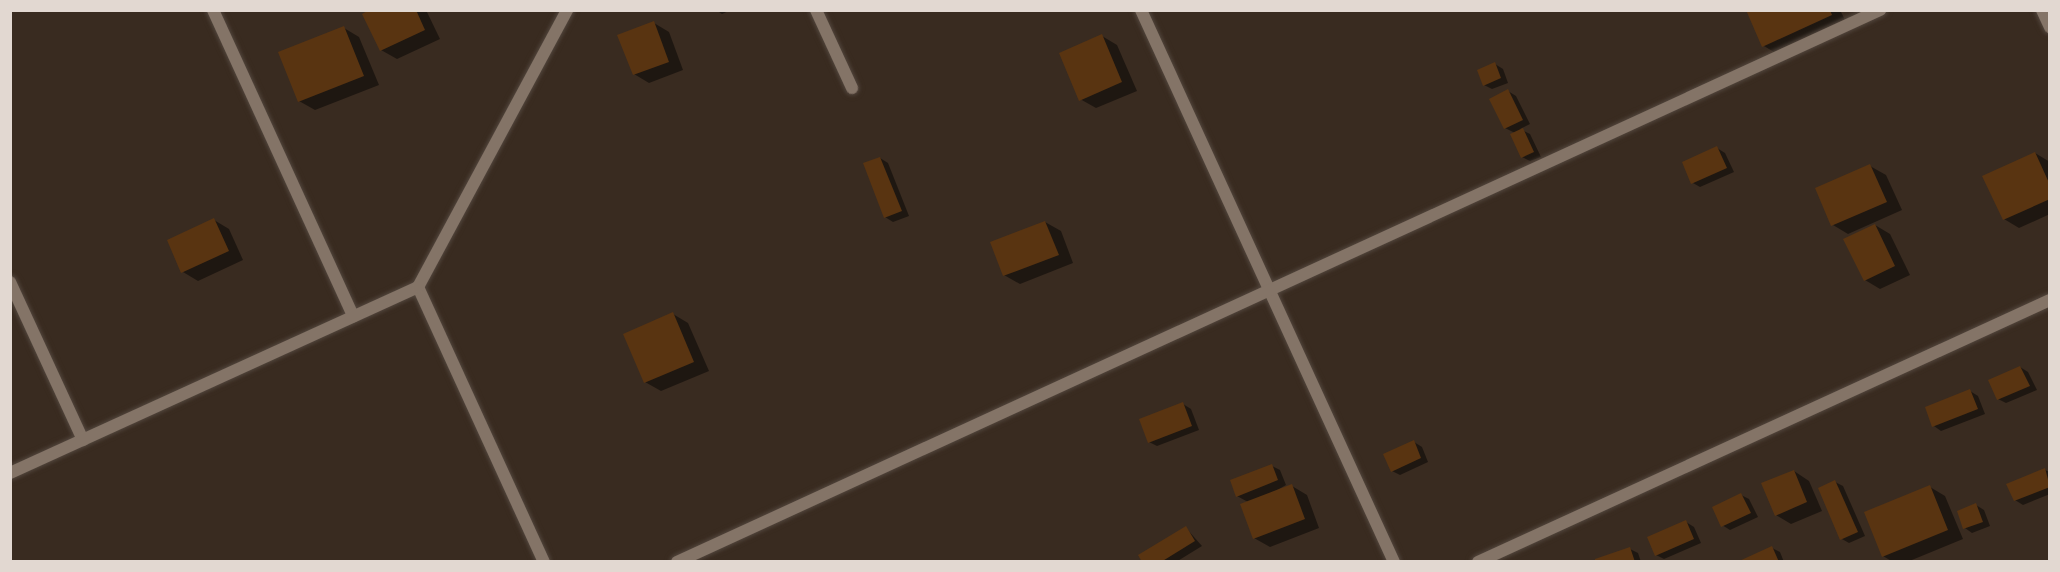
<!DOCTYPE html>
<style>
body{margin:0}
#map{position:relative;width:2060px;height:572px;overflow:hidden;background:#392b20;font-family:"DM Sans",sans-serif}
div>[style]{position:absolute}
.shadow>*{inset:0;background:#0007}
.building>*{inset:0;background:#593411}
.roads{filter:drop-shadow(0 0 2px #52463d) drop-shadow(0 0 2px #52463d)}
.street>*{height:12px;margin:-6px;padding:0 6px;transform-origin:6px;border-radius:6px;background:#847467}
span{translate:-50% -50%;white-space:nowrap;text-align:center;line-height:1.15;-webkit-text-stroke:5px #392b20;paint-order:stroke}
.frame{position:absolute;inset:0;border:12px solid #e2d8d1;pointer-events:none}
</style>
<div id="map">
<div class="shadow">
<div style="clip-path:polygon(373px 10px,426px 10px,440px 39px,397px 59px,381px 50px)"></div>
<div style="clip-path:polygon(716px 10px,731px 10px,722px 14px)"></div>
<div style="clip-path:polygon(1747px 10px,1840px 10px,1847px 24px,1779px 55px,1764px 46px)"></div>
<div style="clip-path:polygon(654px 23px,669px 32px,683px 70px,649px 83px,634px 74px)"></div>
<div style="clip-path:polygon(344px 28px,359px 37px,379px 85px,315px 110px,299px 101px)"></div>
<div style="clip-path:polygon(1102px 36px,1117px 45px,1137px 91px,1096px 108px,1080px 99px)"></div>
<div style="clip-path:polygon(1495px 64px,1503px 69px,1508px 83px,1492px 89px,1484px 85px)"></div>
<div style="clip-path:polygon(1508px 91px,1516px 96px,1530px 124px,1520px 129px,1530px 134px,1541px 157px,1530px 161px,1522px 157px,1515px 133px,1505px 128px)"></div>
<div style="clip-path:polygon(1717px 148px,1725px 153px,1734px 172px,1700px 187px,1693px 183px)"></div>
<div style="clip-path:polygon(2035px 153px,2050px 162px,2050px 214px,2019px 228px,2004px 219px)"></div>
<div style="clip-path:polygon(880px 158px,888px 163px,909px 216px,893px 222px,885px 217px)"></div>
<div style="clip-path:polygon(1870px 166px,1886px 175px,1902px 210px,1848px 234px,1833px 225px)"></div>
<div style="clip-path:polygon(214px 220px,229px 229px,243px 260px,198px 281px,183px 272px)"></div>
<div style="clip-path:polygon(1045px 222px,1061px 231px,1073px 263px,1020px 284px,1004px 275px)"></div>
<div style="clip-path:polygon(1875px 225px,1890px 234px,1910px 275px,1880px 289px,1865px 280px)"></div>
<div style="clip-path:polygon(673px 314px,688px 323px,709px 371px,661px 391px,645px 382px)"></div>
<div style="clip-path:polygon(2020px 367px,2028px 372px,2037px 390px,2006px 403px,1998px 399px)"></div>
<div style="clip-path:polygon(1970px 391px,1978px 396px,1985px 414px,1941px 431px,1934px 426px)"></div>
<div style="clip-path:polygon(1183px 404px,1191px 409px,1199px 430px,1157px 446px,1149px 442px)"></div>
<div style="clip-path:polygon(1414px 442px,1422px 447px,1428px 462px,1400px 475px,1392px 471px)"></div>
<div style="clip-path:polygon(1272px 466px,1280px 470px,1286px 485px,1272px 493px,1292px 486px,1307px 495px,1319px 528px,1270px 547px,1254px 538px,1248px 502px,1237px 496px)"></div>
<div style="clip-path:polygon(2045px 470px,2050px 472px,2050px 494px,2023px 505px,2015px 500px)"></div>
<div style="clip-path:polygon(1794px 471px,1809px 481px,1822px 511px,1791px 524px,1776px 515px)"></div>
<div style="clip-path:polygon(1835px 482px,1843px 486px,1865px 536px,1849px 543px,1842px 539px)"></div>
<div style="clip-path:polygon(1930px 487px,1945px 496px,1963px 539px,1907px 562px,1893px 562px,1883px 556px)"></div>
<div style="clip-path:polygon(1741px 495px,1749px 499px,1758px 517px,1730px 530px,1722px 525px)"></div>
<div style="clip-path:polygon(1976px 505px,1984px 510px,1990px 526px,1972px 533px,1965px 528px)"></div>
<div style="clip-path:polygon(1686px 522px,1694px 527px,1701px 543px,1664px 559px,1656px 555px)"></div>
<div style="clip-path:polygon(1186px 528px,1202px 546px,1176px 562px,1144px 562px)"></div>
<div style="clip-path:polygon(1772px 548px,1780px 552px,1784px 562px,1741px 562px)"></div>
<div style="clip-path:polygon(1630px 549px,1638px 553px,1641px 562px,1597px 562px)"></div>
</div>
<div class="building">
<div style="clip-path:polygon(369px 10px,416px 10px,425px 30px,380px 51px,362px 14px)"></div>
<div style="clip-path:polygon(1746px 10px,1830px 10px,1832px 15px,1762px 47px)"></div>
<div style="clip-path:polygon(654px 21px,669px 62px,633px 75px,617px 35px)"></div>
<div style="clip-path:polygon(344px 26px,364px 76px,298px 102px,278px 52px)"></div>
<div style="clip-path:polygon(1102px 34px,1122px 82px,1079px 101px,1059px 53px)"></div>
<div style="clip-path:polygon(1495px 62px,1501px 78px,1483px 86px,1477px 70px)"></div>
<div style="clip-path:polygon(1508px 89px,1523px 120px,1504px 129px,1489px 99px)"></div>
<div style="clip-path:polygon(1523px 128px,1534px 152px,1521px 158px,1510px 134px)"></div>
<div style="clip-path:polygon(1717px 146px,1727px 168px,1691px 184px,1682px 162px)"></div>
<div style="clip-path:polygon(2035px 152px,2050px 185px,2050px 199px,2003px 220px,1982px 176px)"></div>
<div style="clip-path:polygon(880px 157px,902px 211px,884px 218px,863px 163px)"></div>
<div style="clip-path:polygon(1870px 164px,1887px 202px,1831px 226px,1815px 188px)"></div>
<div style="clip-path:polygon(214px 218px,229px 251px,181px 273px,167px 240px)"></div>
<div style="clip-path:polygon(1045px 221px,1059px 255px,1003px 276px,990px 242px)"></div>
<div style="clip-path:polygon(1875px 224px,1895px 266px,1864px 281px,1843px 239px)"></div>
<div style="clip-path:polygon(673px 312px,694px 362px,644px 383px,623px 334px)"></div>
<div style="clip-path:polygon(2020px 366px,2030px 386px,1997px 400px,1988px 380px)"></div>
<div style="clip-path:polygon(1970px 389px,1978px 409px,1932px 427px,1925px 407px)"></div>
<div style="clip-path:polygon(1183px 402px,1192px 426px,1148px 443px,1139px 419px)"></div>
<div style="clip-path:polygon(1414px 440px,1421px 458px,1391px 472px,1383px 454px)"></div>
<div style="clip-path:polygon(1272px 464px,1278px 480px,1236px 497px,1230px 480px)"></div>
<div style="clip-path:polygon(2045px 468px,2050px 487px,2014px 501px,2006px 484px)"></div>
<div style="clip-path:polygon(1794px 470px,1807px 502px,1775px 516px,1761px 483px)"></div>
<div style="clip-path:polygon(1835px 480px,1858px 532px,1840px 540px,1818px 488px)"></div>
<div style="clip-path:polygon(1292px 484px,1305px 519px,1253px 539px,1240px 504px)"></div>
<div style="clip-path:polygon(1930px 485px,1948px 530px,1882px 557px,1864px 512px)"></div>
<div style="clip-path:polygon(1741px 493px,1751px 513px,1721px 527px,1712px 507px)"></div>
<div style="clip-path:polygon(1976px 503px,1983px 522px,1963px 529px,1957px 511px)"></div>
<div style="clip-path:polygon(1686px 520px,1694px 539px,1655px 556px,1647px 537px)"></div>
<div style="clip-path:polygon(1186px 526px,1195px 541px,1161px 562px,1142px 562px,1138px 555px)"></div>
<div style="clip-path:polygon(1772px 546px,1779px 562px,1737px 562px)"></div>
<div style="clip-path:polygon(1630px 547px,1635px 562px,1595px 562px,1595px 559px)"></div>
</div>
<div class="roads">
<div class="street">
<div style="left:213px;top:10px;width:337px;rotate:65.4deg"></div>
<div style="left:816px;top:10px;width:86px;rotate:65.2deg"></div>
<div style="left:1141px;top:10px;width:607px;rotate:65.38deg"></div>
<div style="left:2042px;top:10px;width:19px;rotate:65deg"></div>
<div style="left:10px;top:282px;width:174px;rotate:65.2deg"></div>
<div style="left:418px;top:287px;width:302px;rotate:65.4deg"></div>
<div style="left:10px;top:473px;width:448px;rotate:-24.5deg"></div>
<div style="left:418px;top:287px;width:315px;rotate:-61.7deg"></div>
<div style="left:677px;top:562px;width:1324px;rotate:-24.65deg"></div>
<div style="left:1478px;top:562px;width:629px;rotate:-24.61deg"></div>
</div>
</div>
<div class="frame"></div>
</div>
